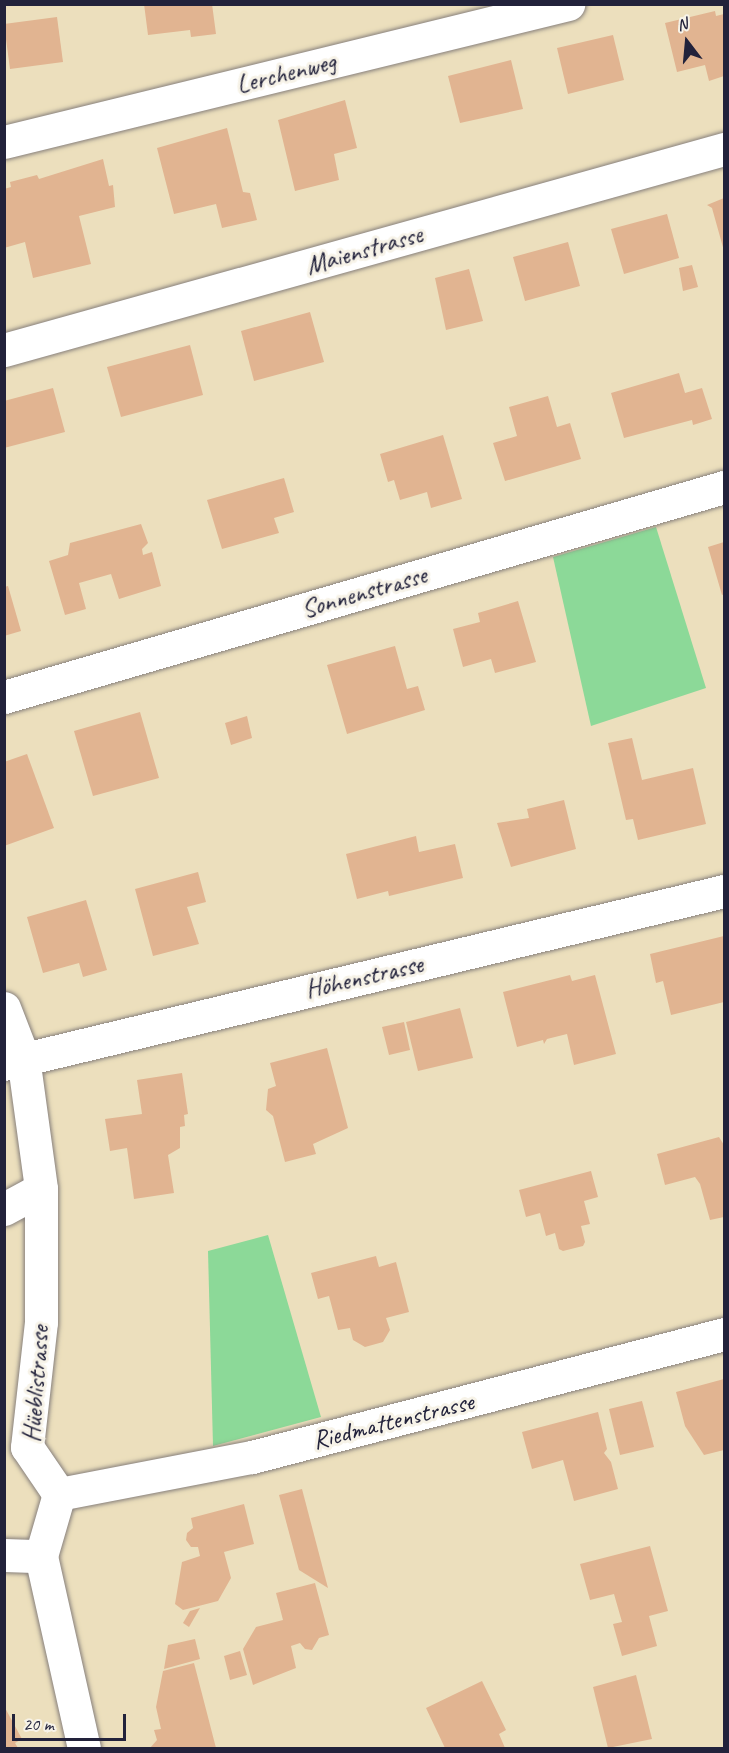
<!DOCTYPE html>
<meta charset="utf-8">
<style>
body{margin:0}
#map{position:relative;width:729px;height:1753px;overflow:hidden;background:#ecdfbd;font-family:Caveat,sans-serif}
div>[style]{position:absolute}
.green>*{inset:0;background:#8cd998}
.building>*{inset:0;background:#e1b491}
.roads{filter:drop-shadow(0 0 2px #87807c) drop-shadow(0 0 2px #87807c)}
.minor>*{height:33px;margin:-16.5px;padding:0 16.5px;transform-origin:16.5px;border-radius:16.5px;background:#fff}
span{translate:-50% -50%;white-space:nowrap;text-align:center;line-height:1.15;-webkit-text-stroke:6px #f7f3e8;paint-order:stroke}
.street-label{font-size:26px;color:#22223b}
.frame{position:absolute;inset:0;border:6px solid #22223b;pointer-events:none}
.north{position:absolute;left:657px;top:12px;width:60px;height:60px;-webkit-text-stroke:4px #f7f3e8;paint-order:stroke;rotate:344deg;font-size:16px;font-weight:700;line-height:24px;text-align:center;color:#22223b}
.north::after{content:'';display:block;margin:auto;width:21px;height:27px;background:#22223b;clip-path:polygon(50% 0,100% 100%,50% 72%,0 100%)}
.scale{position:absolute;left:12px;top:1714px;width:114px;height:27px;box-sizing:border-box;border:3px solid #22223b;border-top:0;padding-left:8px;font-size:18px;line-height:21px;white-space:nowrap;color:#22223b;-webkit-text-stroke:4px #f7f3e8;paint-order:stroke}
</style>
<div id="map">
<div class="green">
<div style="clip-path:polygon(656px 527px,706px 688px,591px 726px,553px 557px)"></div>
<div style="clip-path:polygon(268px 1235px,321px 1417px,213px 1446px,208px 1251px)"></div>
</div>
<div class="building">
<div style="clip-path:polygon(144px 4px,212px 4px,216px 34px,191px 37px,190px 30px,148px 35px)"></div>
<div style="clip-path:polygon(715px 11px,716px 16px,724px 14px,724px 76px,709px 81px,705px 65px,677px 72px,665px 23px)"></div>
<div style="clip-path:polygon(57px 17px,63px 62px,10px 69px,4px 24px)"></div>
<div style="clip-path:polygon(613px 35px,624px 80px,568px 94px,557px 48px)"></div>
<div style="clip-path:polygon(511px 60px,523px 109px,460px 123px,448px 76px)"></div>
<div style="clip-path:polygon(345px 100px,357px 148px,334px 154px,339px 180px,295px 191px,278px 120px)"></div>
<div style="clip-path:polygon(227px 128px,243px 192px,250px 193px,257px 220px,222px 228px,216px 204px,174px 214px,157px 148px)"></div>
<div style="clip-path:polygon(103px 159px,109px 186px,113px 185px,115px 207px,79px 216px,91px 264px,33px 278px,25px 242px,4px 248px,4px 189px,11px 187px,10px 182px,37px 175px,39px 179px)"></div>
<div style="clip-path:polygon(724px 198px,724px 251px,712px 208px,707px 205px)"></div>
<div style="clip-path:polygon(667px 214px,679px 258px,624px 274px,611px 229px)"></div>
<div style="clip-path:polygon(568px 242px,580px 286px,525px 301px,513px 257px)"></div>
<div style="clip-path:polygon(692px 265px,698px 287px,683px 291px,679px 268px)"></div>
<div style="clip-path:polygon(469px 269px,483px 321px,446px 330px,435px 278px)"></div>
<div style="clip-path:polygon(310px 312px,324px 362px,254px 381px,241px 331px)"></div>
<div style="clip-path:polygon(190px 345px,203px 395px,121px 417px,107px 367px)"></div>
<div style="clip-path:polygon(679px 373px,685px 393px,702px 388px,712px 419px,693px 425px,692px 420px,624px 438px,611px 393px)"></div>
<div style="clip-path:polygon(53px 388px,65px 432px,4px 448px,4px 401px)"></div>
<div style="clip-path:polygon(548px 396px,557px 427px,570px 423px,581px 459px,505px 481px,493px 443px,517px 436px,509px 407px)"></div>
<div style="clip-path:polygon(443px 435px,462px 499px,431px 508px,427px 492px,400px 500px,394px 480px,388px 482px,380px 454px)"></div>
<div style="clip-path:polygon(284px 478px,294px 512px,274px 518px,279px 533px,222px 549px,207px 500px)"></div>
<div style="clip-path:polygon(141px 524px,148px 543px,142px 549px,143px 555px,152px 552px,161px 586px,119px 599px,111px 574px,79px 583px,86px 609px,65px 615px,49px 561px,68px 555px,70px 543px)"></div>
<div style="clip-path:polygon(724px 542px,724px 594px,722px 595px,708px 547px)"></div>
<div style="clip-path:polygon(8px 586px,21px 631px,4px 636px,4px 587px)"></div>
<div style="clip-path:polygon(518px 601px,536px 662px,495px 673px,491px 659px,463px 667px,453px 629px,480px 622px,478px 613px)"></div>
<div style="clip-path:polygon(395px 646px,407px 689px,418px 686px,425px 710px,347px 734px,327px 665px)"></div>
<div style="clip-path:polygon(140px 712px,159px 778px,93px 796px,74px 731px)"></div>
<div style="clip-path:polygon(247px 716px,252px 738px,231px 745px,225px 723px)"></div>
<div style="clip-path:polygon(632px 738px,642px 780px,693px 768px,706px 824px,638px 840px,633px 819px,626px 820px,608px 743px)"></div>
<div style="clip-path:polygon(27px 754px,54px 828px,4px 846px,4px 762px)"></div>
<div style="clip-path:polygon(564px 800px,576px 849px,511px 867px,497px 823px,529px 818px,527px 809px)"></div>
<div style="clip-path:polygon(416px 836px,419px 852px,455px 844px,463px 878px,389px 896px,388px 891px,357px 899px,346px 854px)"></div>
<div style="clip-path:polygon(198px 872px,206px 902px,187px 907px,199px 944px,153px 956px,135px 889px)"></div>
<div style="clip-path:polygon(86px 900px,107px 970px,83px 977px,79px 963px,43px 973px,27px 917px)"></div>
<div style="clip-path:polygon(724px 936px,724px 1002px,671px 1015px,663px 981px,656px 983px,650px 954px)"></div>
<div style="clip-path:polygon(570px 975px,572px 981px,595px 975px,616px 1054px,574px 1065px,567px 1034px,547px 1039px,544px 1044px,543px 1040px,517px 1047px,503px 992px)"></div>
<div style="clip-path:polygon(460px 1008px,473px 1058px,418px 1071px,406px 1022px)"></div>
<div style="clip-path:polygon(404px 1022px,410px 1050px,389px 1055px,382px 1027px)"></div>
<div style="clip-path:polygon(327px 1048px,348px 1128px,313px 1144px,316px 1154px,285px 1162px,273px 1116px,266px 1110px,268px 1089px,276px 1086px,270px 1063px)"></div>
<div style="clip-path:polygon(182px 1073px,188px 1114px,184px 1115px,185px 1126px,180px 1127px,180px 1148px,168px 1155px,174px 1193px,134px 1199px,127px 1148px,110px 1151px,105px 1119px,142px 1114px,137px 1080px)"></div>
<div style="clip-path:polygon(719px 1137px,724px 1145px,724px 1217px,710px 1220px,700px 1184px,695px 1177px,665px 1185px,657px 1154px)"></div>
<div style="clip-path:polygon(591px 1171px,598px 1197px,584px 1201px,590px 1224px,581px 1226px,585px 1242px,583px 1246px,563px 1251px,559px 1249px,555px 1233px,546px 1236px,540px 1213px,526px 1217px,519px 1190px)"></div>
<div style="clip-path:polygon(376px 1256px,379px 1267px,396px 1262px,409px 1312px,386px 1318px,390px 1330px,383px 1342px,365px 1347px,353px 1340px,350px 1328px,338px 1330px,329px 1296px,318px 1299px,311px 1273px)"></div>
<div style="clip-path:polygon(724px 1379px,724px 1450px,704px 1455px,685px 1426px,676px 1392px)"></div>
<div style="clip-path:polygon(642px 1401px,654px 1447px,620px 1455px,609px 1409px)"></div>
<div style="clip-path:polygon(598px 1412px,607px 1449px,604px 1453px,611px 1462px,618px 1489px,574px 1501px,563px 1460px,532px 1469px,522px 1432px)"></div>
<div style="clip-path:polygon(302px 1489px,328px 1588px,299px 1570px,279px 1495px)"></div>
<div style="clip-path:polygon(244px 1504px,254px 1544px,224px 1552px,231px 1578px,218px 1601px,183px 1610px,175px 1604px,182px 1562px,200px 1556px,198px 1547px,191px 1547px,186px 1540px,187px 1533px,193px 1528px,191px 1518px)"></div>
<div style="clip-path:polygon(650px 1546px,668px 1611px,649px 1616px,657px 1646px,622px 1656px,613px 1624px,622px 1622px,614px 1594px,590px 1600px,580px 1564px)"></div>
<div style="clip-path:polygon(315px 1583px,329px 1635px,319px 1638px,312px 1650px,305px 1649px,300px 1643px,291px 1646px,296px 1668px,253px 1685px,243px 1649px,256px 1627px,283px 1620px,276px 1593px)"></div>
<div style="clip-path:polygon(200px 1608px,189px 1627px,183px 1623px,190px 1611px)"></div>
<div style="clip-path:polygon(195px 1639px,200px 1659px,164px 1669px,168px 1645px)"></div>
<div style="clip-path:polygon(240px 1651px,247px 1675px,230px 1680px,224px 1656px)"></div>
<div style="clip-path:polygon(194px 1663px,216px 1748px,150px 1748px,157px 1740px,154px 1730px,161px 1729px,156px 1707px,163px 1671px)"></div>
<div style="clip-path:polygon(636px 1675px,652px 1739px,608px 1748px,593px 1687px)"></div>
<div style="clip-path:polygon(482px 1681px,506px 1730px,499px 1734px,505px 1748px,445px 1748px,426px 1708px)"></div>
<div style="clip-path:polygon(4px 1706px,22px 1739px,15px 1743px,18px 1748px,4px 1748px)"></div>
</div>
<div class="roads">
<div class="minor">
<div style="left:4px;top:142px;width:581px;rotate:-13.75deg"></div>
<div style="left:4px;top:350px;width:748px;rotate:-15.6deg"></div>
<div style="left:4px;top:697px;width:750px;rotate:-16.26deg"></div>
<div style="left:4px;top:1008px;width:53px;rotate:68.8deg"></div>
<div style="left:23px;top:1057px;width:133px;rotate:82.2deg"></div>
<div style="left:41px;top:1189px;width:133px;rotate:90deg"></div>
<div style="left:41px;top:1322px;width:126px;rotate:96.4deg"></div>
<div style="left:27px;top:1447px;width:57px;rotate:55.8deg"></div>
<div style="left:4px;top:1064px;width:740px;rotate:-13.51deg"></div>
<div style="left:4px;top:1209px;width:42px;rotate:-28.4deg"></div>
<div style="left:59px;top:1494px;width:197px;rotate:-10.9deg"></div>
<div style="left:252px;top:1457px;width:488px;rotate:-14.6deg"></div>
<div style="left:59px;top:1494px;width:65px;rotate:106.2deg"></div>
<div style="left:41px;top:1556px;width:197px;rotate:77.4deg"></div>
<div style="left:4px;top:1555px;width:37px;rotate:2deg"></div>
</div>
</div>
<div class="street-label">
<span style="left:286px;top:73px;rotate:-14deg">Lerchenweg</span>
<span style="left:364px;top:250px;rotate:-16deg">Maienstrasse</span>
<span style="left:364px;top:592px;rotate:-16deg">Sonnenstrasse</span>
<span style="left:364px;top:977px;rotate:-13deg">Höhenstrasse</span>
<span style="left:36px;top:1384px;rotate:-86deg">Hüeblistrasse</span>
<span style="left:393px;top:1421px;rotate:-14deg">Riedmattenstrasse</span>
</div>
<div class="frame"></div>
<div class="north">N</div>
<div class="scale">20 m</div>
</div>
